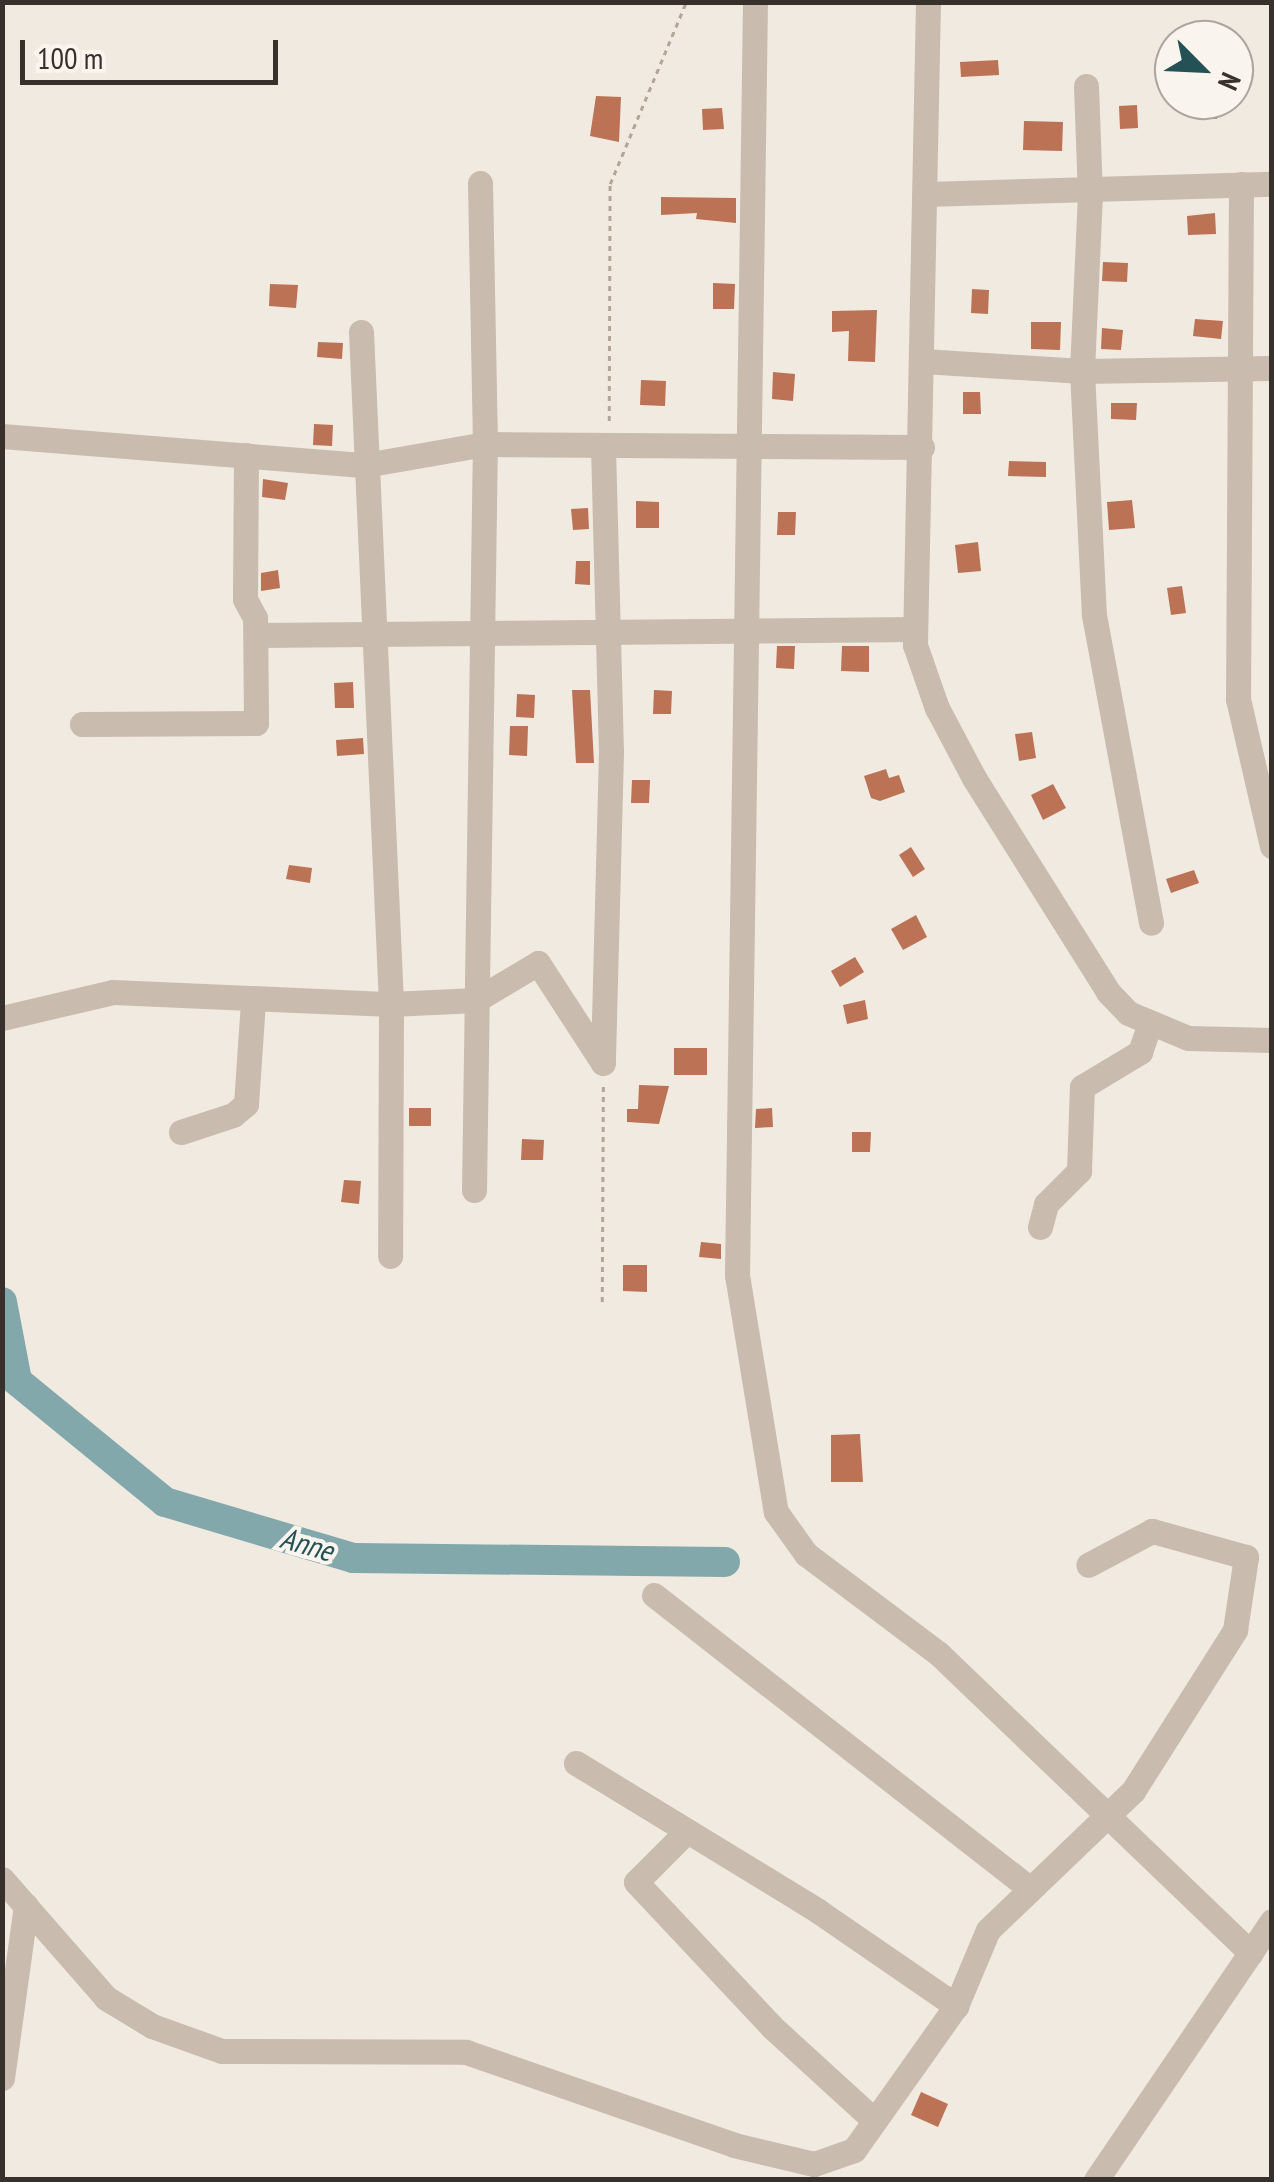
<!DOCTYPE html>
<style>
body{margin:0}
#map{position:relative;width:1274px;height:2182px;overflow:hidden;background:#f1eae1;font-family:"PT Sans Narrow",sans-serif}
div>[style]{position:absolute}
.river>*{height:30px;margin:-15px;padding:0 15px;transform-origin:15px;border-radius:15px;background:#82a8ac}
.building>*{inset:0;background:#bb7255}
.path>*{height:2.5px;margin-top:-1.25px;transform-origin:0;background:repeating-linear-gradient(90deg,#b4a598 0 5px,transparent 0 10px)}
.minor>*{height:25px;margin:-12.5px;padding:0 12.5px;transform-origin:12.5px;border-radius:12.5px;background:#c9bbad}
span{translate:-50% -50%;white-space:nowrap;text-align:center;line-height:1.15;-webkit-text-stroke:8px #f9f4ed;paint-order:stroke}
.water-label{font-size:30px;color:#245156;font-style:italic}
.frame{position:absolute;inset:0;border:5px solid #38302b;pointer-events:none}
.north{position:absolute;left:1154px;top:20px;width:100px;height:100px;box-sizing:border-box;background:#f9f4ed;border:2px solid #aca69f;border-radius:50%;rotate:114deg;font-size:28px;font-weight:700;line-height:40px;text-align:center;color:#38302b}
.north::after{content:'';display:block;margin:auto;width:35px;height:45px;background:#245156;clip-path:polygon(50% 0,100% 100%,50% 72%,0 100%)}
.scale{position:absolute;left:20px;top:40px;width:258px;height:45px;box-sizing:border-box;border:5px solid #38302b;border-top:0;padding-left:12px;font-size:30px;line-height:35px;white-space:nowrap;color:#38302b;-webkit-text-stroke:8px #f9f4ed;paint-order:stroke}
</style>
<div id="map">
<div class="river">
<div style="left:2px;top:1302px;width:80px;rotate:79.2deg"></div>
<div style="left:17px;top:1381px;width:191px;rotate:39.3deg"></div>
<div style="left:165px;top:1502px;width:196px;rotate:16.6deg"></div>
<div style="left:353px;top:1558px;width:372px;rotate:0.6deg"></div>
</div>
<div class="building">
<div style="clip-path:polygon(998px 60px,999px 75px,961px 77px,960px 62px)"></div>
<div style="clip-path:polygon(596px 96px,621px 97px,619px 142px,590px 136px)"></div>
<div style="clip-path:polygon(1195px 100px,1217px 100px,1217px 119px,1196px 119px)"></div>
<div style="clip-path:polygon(1137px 105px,1138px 128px,1120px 129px,1119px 106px)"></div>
<div style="clip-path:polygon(722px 108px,724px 129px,703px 130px,702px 109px)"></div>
<div style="clip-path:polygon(1024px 121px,1063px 122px,1062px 151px,1023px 150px)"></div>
<div style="clip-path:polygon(661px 197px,736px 198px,736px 223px,696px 219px,697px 213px,661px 215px)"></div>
<div style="clip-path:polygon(1215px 213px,1216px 234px,1188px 235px,1187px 216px)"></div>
<div style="clip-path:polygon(1103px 262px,1128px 263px,1127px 282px,1102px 281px)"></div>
<div style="clip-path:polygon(713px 283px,735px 284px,734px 309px,713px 309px)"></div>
<div style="clip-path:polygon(270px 284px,298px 285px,296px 308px,269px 306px)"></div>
<div style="clip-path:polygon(972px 289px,989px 290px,988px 314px,971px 313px)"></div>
<div style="clip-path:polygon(877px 310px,875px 362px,848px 361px,849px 331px,832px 332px,832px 311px)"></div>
<div style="clip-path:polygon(1195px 319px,1223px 321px,1221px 339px,1193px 336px)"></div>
<div style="clip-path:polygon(1031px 322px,1061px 322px,1060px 350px,1031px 349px)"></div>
<div style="clip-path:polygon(1102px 328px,1123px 330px,1121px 350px,1101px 349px)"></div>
<div style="clip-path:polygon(318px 342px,343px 343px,342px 359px,317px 357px)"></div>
<div style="clip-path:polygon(773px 372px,795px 374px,793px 401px,772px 399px)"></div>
<div style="clip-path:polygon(641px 380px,666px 381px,665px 406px,640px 405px)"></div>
<div style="clip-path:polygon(963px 392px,980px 392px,981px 414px,963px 414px)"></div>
<div style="clip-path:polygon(1111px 403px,1137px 403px,1136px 420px,1111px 419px)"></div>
<div style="clip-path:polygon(314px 424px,333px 425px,332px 446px,313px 445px)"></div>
<div style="clip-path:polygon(1009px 461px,1046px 462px,1046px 477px,1008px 476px)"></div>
<div style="clip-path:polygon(263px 479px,288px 483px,285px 500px,262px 497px)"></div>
<div style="clip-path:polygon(1132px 500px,1135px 528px,1109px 530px,1107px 502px)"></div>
<div style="clip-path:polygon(636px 501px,659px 502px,659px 528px,636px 528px)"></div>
<div style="clip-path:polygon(588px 508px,589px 529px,573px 530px,571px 509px)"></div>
<div style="clip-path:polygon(778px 512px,796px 512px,795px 535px,777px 535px)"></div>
<div style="clip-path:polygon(978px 542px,981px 571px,958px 573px,955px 545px)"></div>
<div style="clip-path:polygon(576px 561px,590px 561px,590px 585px,575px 584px)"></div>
<div style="clip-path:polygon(278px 570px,280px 588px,261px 591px,261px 573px)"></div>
<div style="clip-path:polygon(1182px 586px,1186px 613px,1171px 615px,1167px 588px)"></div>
<div style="clip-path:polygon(777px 646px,795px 646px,794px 669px,776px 668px)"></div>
<div style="clip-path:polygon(842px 646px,869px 646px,869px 672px,841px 671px)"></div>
<div style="clip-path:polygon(353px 682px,354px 708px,335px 708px,334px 683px)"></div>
<div style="clip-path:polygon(572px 690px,590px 690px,594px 763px,576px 763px)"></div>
<div style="clip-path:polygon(654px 690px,672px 691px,671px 714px,653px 714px)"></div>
<div style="clip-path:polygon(517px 694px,535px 695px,534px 718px,516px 717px)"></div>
<div style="clip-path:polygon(510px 726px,528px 726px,527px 756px,509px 755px)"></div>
<div style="clip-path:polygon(1032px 732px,1036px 758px,1019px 761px,1015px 734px)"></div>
<div style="clip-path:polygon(363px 738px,364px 754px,337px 756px,336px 740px)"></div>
<div style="clip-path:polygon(886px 769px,889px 778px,899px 775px,905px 792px,880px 801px,871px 798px,864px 776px)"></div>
<div style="clip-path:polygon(632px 780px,650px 780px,649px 803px,631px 803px)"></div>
<div style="clip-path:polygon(1053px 784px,1066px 808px,1043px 820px,1031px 795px)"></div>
<div style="clip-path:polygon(911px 847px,925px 869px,913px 877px,899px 855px)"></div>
<div style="clip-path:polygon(289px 865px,312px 868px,310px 883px,286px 879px)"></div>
<div style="clip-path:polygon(1194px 870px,1199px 883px,1171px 893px,1166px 879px)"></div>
<div style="clip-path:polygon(916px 915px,927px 937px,903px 950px,891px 929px)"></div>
<div style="clip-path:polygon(855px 957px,864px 972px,840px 987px,831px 971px)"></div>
<div style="clip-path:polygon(865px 1000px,868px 1019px,847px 1024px,843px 1005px)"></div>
<div style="clip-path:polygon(674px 1048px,707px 1048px,707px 1075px,674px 1075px)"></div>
<div style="clip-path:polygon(639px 1085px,669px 1086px,659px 1124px,627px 1122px,627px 1109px,638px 1109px)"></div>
<div style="clip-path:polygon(409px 1108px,431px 1108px,431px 1126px,409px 1126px)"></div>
<div style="clip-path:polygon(772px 1108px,773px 1127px,755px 1128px,756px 1109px)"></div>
<div style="clip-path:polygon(852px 1132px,871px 1132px,870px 1152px,852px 1152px)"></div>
<div style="clip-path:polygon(522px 1139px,544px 1140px,543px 1160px,521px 1160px)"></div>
<div style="clip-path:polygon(344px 1180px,361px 1181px,359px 1204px,341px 1202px)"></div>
<div style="clip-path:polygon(701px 1242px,721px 1244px,721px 1259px,699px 1257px)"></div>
<div style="clip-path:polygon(623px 1265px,647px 1265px,647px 1292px,623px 1291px)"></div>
<div style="clip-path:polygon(860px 1434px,863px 1482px,831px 1482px,831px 1435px)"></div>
<div style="clip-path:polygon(921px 2092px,948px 2104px,938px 2127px,911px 2115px)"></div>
</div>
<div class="path">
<div style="left:609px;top:421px;width:237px;rotate:-89.8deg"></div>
<div style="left:610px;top:184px;width:197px;rotate:-67.3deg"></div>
<div style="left:602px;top:1302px;width:217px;rotate:-89.7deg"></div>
</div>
<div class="minor">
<div style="left:755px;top:2px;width:1273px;rotate:90.81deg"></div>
<div style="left:737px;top:1275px;width:240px;rotate:80.7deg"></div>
<div style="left:776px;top:1512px;width:52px;rotate:54.5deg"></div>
<div style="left:806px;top:1554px;width:166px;rotate:36.9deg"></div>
<div style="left:939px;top:1654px;width:432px;rotate:43.8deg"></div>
<div style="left:928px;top:2px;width:643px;rotate:91.16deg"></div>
<div style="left:915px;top:645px;width:67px;rotate:70.8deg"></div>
<div style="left:937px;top:708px;width:79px;rotate:62.1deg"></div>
<div style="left:974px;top:778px;width:252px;rotate:57.9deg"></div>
<div style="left:1108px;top:992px;width:29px;rotate:46deg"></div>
<div style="left:1128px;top:1013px;width:65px;rotate:22.6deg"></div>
<div style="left:1188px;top:1038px;width:84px;rotate:1.4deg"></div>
<div style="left:1086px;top:86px;width:108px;rotate:87.9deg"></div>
<div style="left:1090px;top:194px;width:177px;rotate:92.6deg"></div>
<div style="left:1082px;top:371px;width:244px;rotate:87.2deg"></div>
<div style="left:1094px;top:615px;width:313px;rotate:79.5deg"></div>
<div style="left:1241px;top:184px;width:515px;rotate:90.33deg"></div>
<div style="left:1238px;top:699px;width:151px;rotate:77deg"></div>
<div style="left:926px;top:194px;width:346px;rotate:-1.7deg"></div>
<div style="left:361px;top:332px;width:673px;rotate:87.44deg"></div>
<div style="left:391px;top:1004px;width:252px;rotate:90.2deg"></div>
<div style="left:923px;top:361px;width:159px;rotate:3.6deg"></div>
<div style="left:1082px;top:371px;width:190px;rotate:-0.9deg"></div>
<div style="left:2px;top:436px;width:364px;rotate:4.6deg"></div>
<div style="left:365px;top:465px;width:122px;rotate:-9.9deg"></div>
<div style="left:485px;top:444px;width:437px;rotate:0.4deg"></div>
<div style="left:603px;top:447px;width:305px;rotate:88.5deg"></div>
<div style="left:611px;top:752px;width:311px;rotate:91.5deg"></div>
<div style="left:256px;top:635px;width:659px;rotate:-0.52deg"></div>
<div style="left:82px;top:724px;width:174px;rotate:-0.3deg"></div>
<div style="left:256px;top:723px;width:105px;rotate:-90.5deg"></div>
<div style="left:255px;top:618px;width:21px;rotate:-118deg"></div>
<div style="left:245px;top:599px;width:144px;rotate:-89.6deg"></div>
<div style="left:2px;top:1018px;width:114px;rotate:-13.2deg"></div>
<div style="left:113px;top:992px;width:278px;rotate:2.5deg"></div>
<div style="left:391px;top:1004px;width:85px;rotate:-2.7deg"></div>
<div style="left:476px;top:1000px;width:72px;rotate:-30.8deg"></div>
<div style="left:538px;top:963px;width:119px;rotate:57deg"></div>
<div style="left:181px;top:1132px;width:55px;rotate:-18.1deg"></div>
<div style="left:233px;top:1115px;width:17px;rotate:-40deg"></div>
<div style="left:246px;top:1104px;width:104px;rotate:-86.1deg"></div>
<div style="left:474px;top:1190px;width:746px;rotate:-89.16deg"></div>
<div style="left:485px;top:444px;width:261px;rotate:-91.1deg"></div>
<div style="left:1040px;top:1227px;width:24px;rotate:-75deg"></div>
<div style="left:1046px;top:1204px;width:47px;rotate:-45deg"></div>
<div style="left:1079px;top:1171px;width:84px;rotate:-88deg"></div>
<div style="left:1082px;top:1087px;width:68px;rotate:-31.1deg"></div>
<div style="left:1140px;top:1052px;width:31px;rotate:-71deg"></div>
<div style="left:654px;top:1595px;width:476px;rotate:38deg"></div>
<div style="left:576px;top:1763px;width:284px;rotate:31.4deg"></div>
<div style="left:818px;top:1911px;width:168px;rotate:34.5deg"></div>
<div style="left:685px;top:1833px;width:69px;rotate:135deg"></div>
<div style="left:636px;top:1882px;width:199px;rotate:46.8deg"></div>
<div style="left:772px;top:2027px;width:139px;rotate:42.4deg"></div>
<div style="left:2px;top:1879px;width:158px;rotate:48.8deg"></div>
<div style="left:106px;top:1998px;width:54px;rotate:31.3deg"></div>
<div style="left:152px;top:2026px;width:74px;rotate:19.7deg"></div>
<div style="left:222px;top:2051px;width:244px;rotate:0.2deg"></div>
<div style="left:466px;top:2052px;width:284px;rotate:19.1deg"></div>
<div style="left:734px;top:2145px;width:82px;rotate:13.4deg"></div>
<div style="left:814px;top:2164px;width:42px;rotate:-19.3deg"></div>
<div style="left:854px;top:2150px;width:176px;rotate:-54.7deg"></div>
<div style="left:956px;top:2006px;width:82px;rotate:-67.2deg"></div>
<div style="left:988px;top:1930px;width:201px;rotate:-43.8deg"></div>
<div style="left:1133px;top:1791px;width:191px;rotate:-57.6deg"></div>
<div style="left:1235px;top:1630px;width:74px;rotate:-81.4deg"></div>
<div style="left:1246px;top:1557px;width:98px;rotate:-164.5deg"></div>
<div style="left:1152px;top:1531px;width:72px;rotate:152deg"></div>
<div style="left:2px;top:2078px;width:174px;rotate:-82.1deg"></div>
<div style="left:1096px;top:2180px;width:313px;rotate:-55.8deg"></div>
</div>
<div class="water-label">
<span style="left:307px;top:1544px;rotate:16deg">Anne</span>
</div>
<div class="frame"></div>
<div class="north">N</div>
<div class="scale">100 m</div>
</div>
